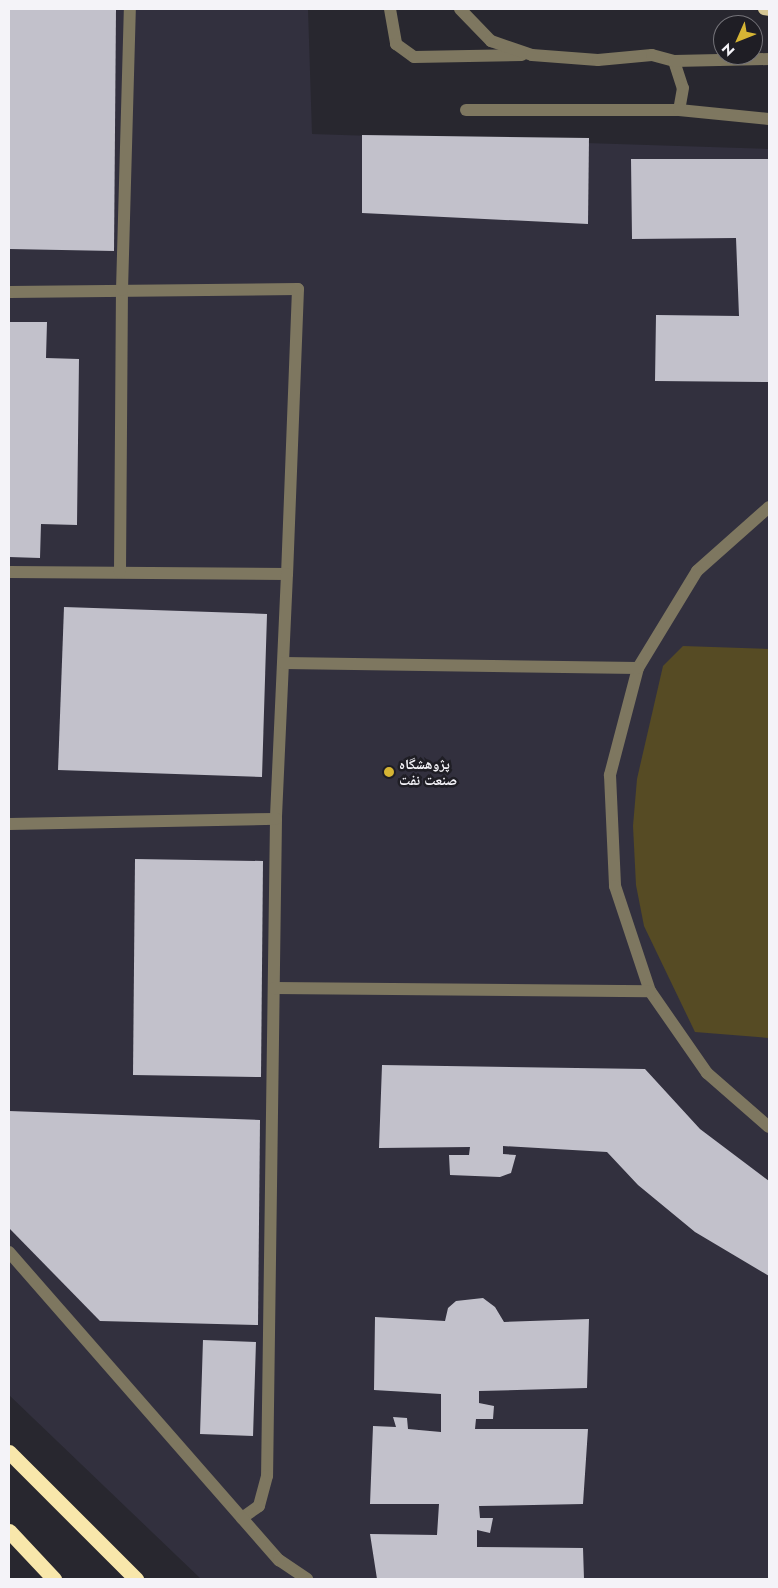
<!DOCTYPE html>
<meta charset="utf-8">
<style>
body{margin:0}
#map{position:relative;width:778px;height:1588px;overflow:hidden;background:#28272f;font-family:Jost,"Noto Naskh Arabic",sans-serif}
div>[style]{position:absolute}
.built>*{inset:0;background:#32303e}
.green>*{inset:0;background:#564b24}
.building>*{inset:0;background:#c2c1cb}
.minor>*{height:12px;margin:-6px;padding:0 6px;transform-origin:6px;border-radius:6px;background:#7e7760}
.major>*{height:12px;margin:-6px;padding:0 6px;transform-origin:6px;border-radius:6px;background:#d5c795}
.highway>*{height:15px;margin:-7.5px;padding:0 7.5px;transform-origin:7.5px;border-radius:7.5px;background:#f8e7ab}
.dots>*{width:14px;height:14px;translate:-50% -50%;box-sizing:border-box;border:2px solid #1f1e25;border-radius:50%}
span{translate:-50% -50%;white-space:nowrap;text-align:center;line-height:1.15;-webkit-text-stroke:5px #1f1e25;paint-order:stroke}
.poi-label{font-size:14px;color:#f4f3f8;font-weight:700}
.left{translate:0 -50%;text-align:left}
.frame{position:absolute;inset:0;border:10px solid #f4f3f8;pointer-events:none}
.north{position:absolute;left:713px;top:15px;width:50px;height:50px;box-sizing:border-box;background:#1f1e25;border:1px solid #747379;border-radius:50%;rotate:226deg;font-size:14px;font-weight:700;line-height:20px;text-align:center;color:#f4f3f8}
.north::after{content:'';display:block;margin:auto;width:18px;height:22px;background:#d6b534;clip-path:polygon(50% 0,100% 100%,50% 72%,0 100%)}
</style>
<div id="map">
<div class="built">
<div style="clip-path:polygon(9px 9px,308px 9px,312px 134px,769px 149px,769px 1579px,201px 1579px,9px 1395px)"></div>
</div>
<div class="green">
<div style="clip-path:polygon(683px 646px,769px 649px,769px 1038px,695px 1032px,644px 926px,636px 885px,633px 826px,637px 779px,663px 666px)"></div>
</div>
<div class="building">
<div style="clip-path:polygon(9px 9px,116px 9px,114px 251px,9px 249px)"></div>
<div style="clip-path:polygon(362px 135px,589px 138px,588px 224px,362px 213px)"></div>
<div style="clip-path:polygon(631px 159px,769px 159px,769px 382px,655px 381px,656px 315px,739px 316px,736px 238px,632px 239px)"></div>
<div style="clip-path:polygon(9px 322px,47px 322px,46px 358px,79px 359px,77px 525px,41px 524px,40px 558px,9px 557px)"></div>
<div style="clip-path:polygon(64px 607px,267px 614px,262px 777px,58px 770px)"></div>
<div style="clip-path:polygon(135px 859px,263px 861px,261px 1077px,133px 1075px)"></div>
<div style="clip-path:polygon(382px 1065px,645px 1069px,700px 1129px,769px 1181px,769px 1276px,695px 1232px,638px 1185px,607px 1152px,503px 1146px,503px 1154px,516px 1155px,511px 1173px,500px 1177px,450px 1175px,449px 1155px,469px 1155px,470px 1147px,379px 1148px)"></div>
<div style="clip-path:polygon(9px 1111px,260px 1120px,258px 1325px,100px 1321px,9px 1228px)"></div>
<div style="clip-path:polygon(483px 1298px,495px 1307px,504px 1322px,589px 1319px,587px 1388px,479px 1391px,479px 1403px,494px 1406px,493px 1419px,476px 1419px,475px 1429px,588px 1429px,583px 1504px,479px 1506px,480px 1518px,493px 1518px,490px 1533px,477px 1530px,477px 1547px,583px 1548px,584px 1579px,377px 1579px,370px 1534px,437px 1535px,439px 1504px,370px 1504px,373px 1426px,396px 1427px,393px 1417px,407px 1418px,408px 1429px,441px 1432px,441px 1394px,374px 1390px,375px 1317px,445px 1321px,448px 1308px,456px 1301px)"></div>
<div style="clip-path:polygon(203px 1340px,256px 1342px,253px 1436px,200px 1434px)"></div>
</div>
<div class="minor">
<div style="left:390px;top:9px;width:36px;rotate:80deg"></div>
<div style="left:396px;top:44px;width:22px;rotate:36deg"></div>
<div style="left:414px;top:57px;width:108px;rotate:-1.1deg"></div>
<div style="left:460px;top:9px;width:45px;rotate:45.9deg"></div>
<div style="left:491px;top:41px;width:43px;rotate:18.9deg"></div>
<div style="left:532px;top:55px;width:66px;rotate:4.3deg"></div>
<div style="left:598px;top:60px;width:54px;rotate:-5.3deg"></div>
<div style="left:652px;top:55px;width:23px;rotate:15deg"></div>
<div style="left:674px;top:61px;width:28px;rotate:72deg"></div>
<div style="left:683px;top:88px;width:22px;rotate:100deg"></div>
<div style="left:679px;top:110px;width:213px;rotate:180deg"></div>
<div style="left:674px;top:61px;width:95px;rotate:-1.2deg"></div>
<div style="left:679px;top:110px;width:90px;rotate:5.7deg"></div>
<div style="left:9px;top:292px;width:289px;rotate:-0.6deg"></div>
<div style="left:298px;top:289px;width:285px;rotate:92.2deg"></div>
<div style="left:769px;top:507px;width:96px;rotate:138.4deg"></div>
<div style="left:697px;top:571px;width:114px;rotate:121.3deg"></div>
<div style="left:638px;top:668px;width:111px;rotate:104.7deg"></div>
<div style="left:610px;top:775px;width:111px;rotate:87.4deg"></div>
<div style="left:615px;top:886px;width:111px;rotate:71.6deg"></div>
<div style="left:650px;top:991px;width:100px;rotate:55.2deg"></div>
<div style="left:707px;top:1073px;width:82px;rotate:41.1deg"></div>
<div style="left:9px;top:572px;width:278px;rotate:0.4deg"></div>
<div style="left:287px;top:574px;width:245px;rotate:92.6deg"></div>
<div style="left:276px;top:819px;width:657px;rotate:90.78deg"></div>
<div style="left:267px;top:1476px;width:31px;rotate:105deg"></div>
<div style="left:259px;top:1506px;width:21px;rotate:145deg"></div>
<div style="left:120px;top:572px;width:282px;rotate:-89.6deg"></div>
<div style="left:122px;top:290px;width:281px;rotate:-88.4deg"></div>
<div style="left:284px;top:663px;width:354px;rotate:0.8deg"></div>
<div style="left:9px;top:824px;width:267px;rotate:-1.1deg"></div>
<div style="left:274px;top:988px;width:376px;rotate:0.5deg"></div>
<div style="left:9px;top:1252px;width:410px;rotate:48.8deg"></div>
<div style="left:279px;top:1560px;width:34px;rotate:34deg"></div>
</div>
<div class="major">
<div style="left:764px;top:9px;width:5px;rotate:11deg"></div>
</div>
<div class="highway">
<div style="left:9px;top:1452px;width:180px;rotate:45deg"></div>
<div style="left:9px;top:1531px;width:66px;rotate:46.8deg"></div>
</div>
<div class="dots">
<div style="left:389px;top:772px;background:#d6b534"></div>
</div>
<div class="poi-label">
<span class="left" style="left:399px;top:772px">پژوهشگاه<br>صنعت نفت</span>
</div>
<div class="frame"></div>
<div class="north">N</div>
</div>
